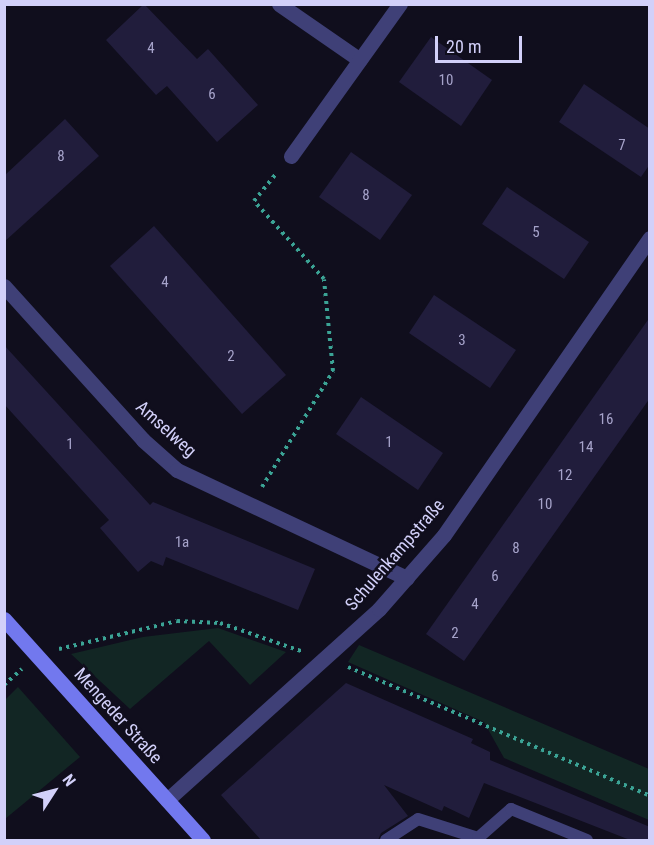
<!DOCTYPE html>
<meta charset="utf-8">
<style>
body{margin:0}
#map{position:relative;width:654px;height:845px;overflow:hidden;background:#100e1d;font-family:"Roboto Condensed",sans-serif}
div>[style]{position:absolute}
.green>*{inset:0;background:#122624}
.building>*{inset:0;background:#211d3c}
.path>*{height:4px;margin-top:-2px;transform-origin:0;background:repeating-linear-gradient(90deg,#3ba395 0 3px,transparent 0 7.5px)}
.lane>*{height:12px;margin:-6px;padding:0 6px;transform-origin:6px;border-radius:6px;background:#3f4077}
.street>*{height:15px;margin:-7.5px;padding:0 7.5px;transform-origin:7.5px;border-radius:7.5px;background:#3f4077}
.secondary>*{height:15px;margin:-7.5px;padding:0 7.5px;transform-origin:7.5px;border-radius:7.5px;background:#7278ee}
span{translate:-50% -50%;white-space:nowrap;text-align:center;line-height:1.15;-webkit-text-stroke:5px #100e1d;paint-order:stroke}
.number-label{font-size:15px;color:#a6a3ca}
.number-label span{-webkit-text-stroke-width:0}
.street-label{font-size:18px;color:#d2d0f9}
.frame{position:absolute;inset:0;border:6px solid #d2d0f9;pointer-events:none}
.north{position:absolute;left:24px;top:761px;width:60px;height:60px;-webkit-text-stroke:4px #100e1d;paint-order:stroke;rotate:54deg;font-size:16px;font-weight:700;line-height:24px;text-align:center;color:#d2d0f9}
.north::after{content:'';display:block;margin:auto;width:21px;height:27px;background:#d2d0f9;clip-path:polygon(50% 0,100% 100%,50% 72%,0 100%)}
.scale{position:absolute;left:435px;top:36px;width:87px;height:27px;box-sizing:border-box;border:3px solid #d2d0f9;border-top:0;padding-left:8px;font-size:18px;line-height:21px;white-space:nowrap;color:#d2d0f9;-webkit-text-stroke:4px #100e1d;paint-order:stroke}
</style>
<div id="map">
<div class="green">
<div style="clip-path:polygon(218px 628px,286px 652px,250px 685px,209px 641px,130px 709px,71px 654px,143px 637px)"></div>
<div style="clip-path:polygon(359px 645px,649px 769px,649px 820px,504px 758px,484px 722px,348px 662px)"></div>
<div style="clip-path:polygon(18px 687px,80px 757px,5px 819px,5px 700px)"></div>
</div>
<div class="building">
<div style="clip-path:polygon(144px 4px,197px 59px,208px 49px,258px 105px,217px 142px,167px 86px,156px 95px,106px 40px)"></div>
<div style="clip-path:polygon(431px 37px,492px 80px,461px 126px,399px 82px)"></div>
<div style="clip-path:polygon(584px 84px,650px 129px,650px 164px,641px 177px,559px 122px)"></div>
<div style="clip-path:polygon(65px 119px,99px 156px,4px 242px,4px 176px)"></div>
<div style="clip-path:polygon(351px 152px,412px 195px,380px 240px,319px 197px)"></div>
<div style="clip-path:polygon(507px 187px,589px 242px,564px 279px,482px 224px)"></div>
<div style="clip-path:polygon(154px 226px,286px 375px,242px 414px,110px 266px)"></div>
<div style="clip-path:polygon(434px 295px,516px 350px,490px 388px,409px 333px)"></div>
<div style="clip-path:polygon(650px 317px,650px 398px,464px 661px,426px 634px)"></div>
<div style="clip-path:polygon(4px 345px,150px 505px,153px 502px,315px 569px,298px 610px,166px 557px,163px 566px,151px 561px,138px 572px,100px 528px,109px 520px,4px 404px)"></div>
<div style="clip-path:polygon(361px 397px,443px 453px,418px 490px,336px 434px)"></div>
<div style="clip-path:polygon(346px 683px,473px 739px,471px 743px,490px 752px,490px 760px,650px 827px,650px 840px,630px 840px,484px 783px,469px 818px,444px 806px,442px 811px,384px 785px,408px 816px,381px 833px,378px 840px,261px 840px,221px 795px)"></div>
</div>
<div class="path">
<div style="left:262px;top:487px;width:136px;rotate:-58.5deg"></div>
<div style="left:333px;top:371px;width:92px;rotate:-95.6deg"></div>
<div style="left:324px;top:279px;width:105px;rotate:-131.9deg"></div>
<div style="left:254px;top:201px;width:36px;rotate:-51deg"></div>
<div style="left:59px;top:649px;width:121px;rotate:-13.3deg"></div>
<div style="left:177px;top:621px;width:43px;rotate:2.7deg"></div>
<div style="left:220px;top:623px;width:86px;rotate:19.1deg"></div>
<div style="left:348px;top:667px;width:328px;rotate:23.1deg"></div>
<div style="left:4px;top:685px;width:24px;rotate:-42deg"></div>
</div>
<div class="lane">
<div style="left:386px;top:840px;width:38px;rotate:-33deg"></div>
<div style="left:418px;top:819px;width:63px;rotate:17.6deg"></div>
<div style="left:478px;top:838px;width:44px;rotate:-41.3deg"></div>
<div style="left:511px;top:809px;width:82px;rotate:22.2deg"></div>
</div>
<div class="street">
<div style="left:279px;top:4px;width:98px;rotate:34.7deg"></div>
<div style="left:291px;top:156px;width:187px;rotate:-54.4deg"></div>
<div style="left:4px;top:286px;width:207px;rotate:47.9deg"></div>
<div style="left:143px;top:440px;width:45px;rotate:41.4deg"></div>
<div style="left:177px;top:470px;width:254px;rotate:25.2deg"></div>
<div style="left:167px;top:800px;width:285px;rotate:-42deg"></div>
<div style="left:379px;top:609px;width:98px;rotate:-48.7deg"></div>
<div style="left:444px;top:535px;width:361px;rotate:-55.3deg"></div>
</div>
<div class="secondary">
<div style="left:4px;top:619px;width:297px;rotate:48deg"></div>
</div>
<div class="number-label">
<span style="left:151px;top:49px">4</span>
<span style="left:446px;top:81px">10</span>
<span style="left:212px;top:95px">6</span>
<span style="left:622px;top:146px">7</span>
<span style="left:61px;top:157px">8</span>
<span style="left:366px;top:196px">8</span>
<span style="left:536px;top:233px">5</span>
<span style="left:165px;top:283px">4</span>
<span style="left:462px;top:341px">3</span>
<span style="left:231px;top:357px">2</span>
<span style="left:606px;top:420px">16</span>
<span style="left:389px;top:443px">1</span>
<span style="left:70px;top:445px">1</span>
<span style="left:586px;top:448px">14</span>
<span style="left:565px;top:476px">12</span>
<span style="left:545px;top:505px">10</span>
<span style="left:182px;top:543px">1a</span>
<span style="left:516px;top:549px">8</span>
<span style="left:495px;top:577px">6</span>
<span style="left:475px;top:605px">4</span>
<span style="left:455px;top:634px">2</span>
</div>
<div class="street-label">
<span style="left:166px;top:429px;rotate:42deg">Amselweg</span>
<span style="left:395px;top:555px;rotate:-49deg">Schulenkampstraße</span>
<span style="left:118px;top:716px;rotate:48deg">Mengeder Straße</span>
</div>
<div class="frame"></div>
<div class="north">N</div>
<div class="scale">20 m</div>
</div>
